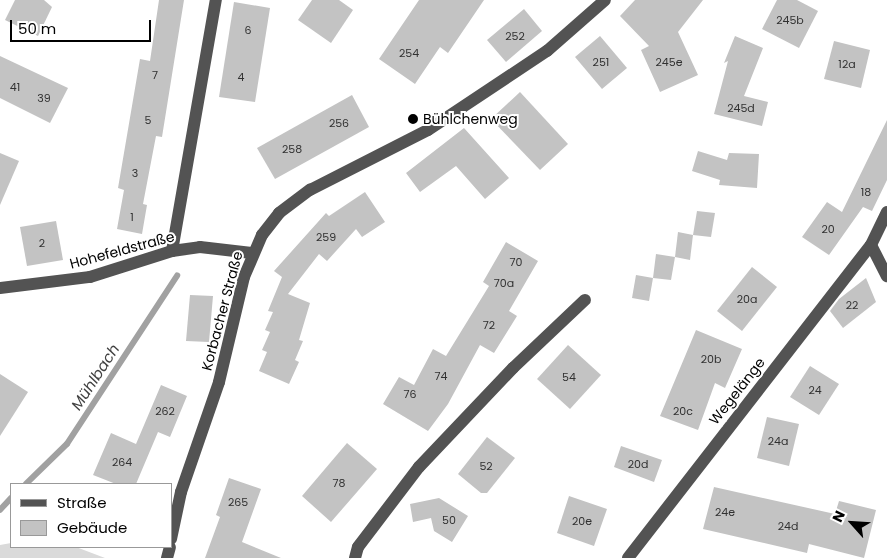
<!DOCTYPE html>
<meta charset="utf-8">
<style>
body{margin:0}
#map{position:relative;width:887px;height:558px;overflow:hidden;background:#fff;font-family:Poppins,sans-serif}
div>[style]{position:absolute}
.green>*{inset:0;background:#dadada}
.stream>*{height:5.5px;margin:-2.75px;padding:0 2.75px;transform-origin:2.75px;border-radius:2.75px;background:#a1a1a1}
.building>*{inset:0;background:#c3c3c3}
.minor>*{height:12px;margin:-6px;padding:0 6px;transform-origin:6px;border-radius:6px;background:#535353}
.dots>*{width:14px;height:14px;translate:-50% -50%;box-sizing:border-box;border:2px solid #fff;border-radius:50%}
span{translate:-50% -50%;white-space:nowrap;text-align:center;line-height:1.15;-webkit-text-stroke:4px #fff;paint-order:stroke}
.number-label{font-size:11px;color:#313131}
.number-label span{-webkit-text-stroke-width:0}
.poi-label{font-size:14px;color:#000}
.left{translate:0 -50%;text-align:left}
.street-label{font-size:14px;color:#000}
.water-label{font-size:15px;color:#424242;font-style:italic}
.legend{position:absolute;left:10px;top:483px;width:162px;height:65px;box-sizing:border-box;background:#fff;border:1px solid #999;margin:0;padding:6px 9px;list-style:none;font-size:15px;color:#000}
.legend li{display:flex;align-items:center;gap:10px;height:25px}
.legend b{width:25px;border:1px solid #999}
.north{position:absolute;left:827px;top:498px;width:50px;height:50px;-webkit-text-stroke:4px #fff;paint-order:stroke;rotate:296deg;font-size:14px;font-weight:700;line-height:20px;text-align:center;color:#000}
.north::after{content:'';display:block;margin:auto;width:18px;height:22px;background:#000;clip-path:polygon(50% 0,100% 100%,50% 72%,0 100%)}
.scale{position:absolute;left:10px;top:20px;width:141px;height:22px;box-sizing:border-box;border:2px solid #000;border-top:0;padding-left:6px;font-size:15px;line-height:18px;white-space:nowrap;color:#000;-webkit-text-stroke:4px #fff;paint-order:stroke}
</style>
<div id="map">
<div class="green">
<div style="clip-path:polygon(11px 543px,11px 547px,76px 547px,105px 558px,0 558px,0 545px)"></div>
</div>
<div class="stream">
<div style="left:26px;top:484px;width:57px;rotate:-44.3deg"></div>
<div style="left:67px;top:444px;width:201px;rotate:-56.8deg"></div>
<div style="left:0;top:510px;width:16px;rotate:-47deg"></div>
</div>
<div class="building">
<div style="clip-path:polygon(15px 0,44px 0,52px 7px,38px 36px,5px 20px)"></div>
<div style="clip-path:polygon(159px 0,184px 0,162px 137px,156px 136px,143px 204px,147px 205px,142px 234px,117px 229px,124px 190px,118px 188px,140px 59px,150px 61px)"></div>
<div style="clip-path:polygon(312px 0,339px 0,353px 10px,331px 43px,298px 20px)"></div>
<div style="clip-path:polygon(419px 0,484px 0,448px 53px,440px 47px,415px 84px,379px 59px)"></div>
<div style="clip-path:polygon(635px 0,703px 0,678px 32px,698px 75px,660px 92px,641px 50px,649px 46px,620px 16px)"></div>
<div style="clip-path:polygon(777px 0,797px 0,818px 11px,799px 48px,762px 29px)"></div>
<div style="clip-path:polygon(234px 2px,270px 8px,255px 102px,219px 97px)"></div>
<div style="clip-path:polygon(524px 9px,542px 31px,506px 62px,487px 40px)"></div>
<div style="clip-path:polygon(600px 36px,627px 68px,602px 89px,575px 57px)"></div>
<div style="clip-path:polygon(735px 36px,763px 48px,744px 96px,768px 102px,762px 126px,714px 114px,728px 61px,724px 63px)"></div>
<div style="clip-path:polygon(834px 41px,870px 50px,861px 88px,824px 79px)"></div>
<div style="clip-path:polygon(0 56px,68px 88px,50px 123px,0 98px)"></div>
<div style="clip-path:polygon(520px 92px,568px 144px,540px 170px,491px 119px)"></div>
<div style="clip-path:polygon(352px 95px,369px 127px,275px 179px,257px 148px)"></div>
<div style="clip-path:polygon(887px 120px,887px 180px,872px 211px,863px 207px,829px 255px,802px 237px,827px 202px,842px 212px)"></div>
<div style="clip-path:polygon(464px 128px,509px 178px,485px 199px,456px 166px,420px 192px,406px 173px)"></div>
<div style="clip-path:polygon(698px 151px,727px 160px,729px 153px,759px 154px,757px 188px,719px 185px,720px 180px,692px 171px)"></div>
<div style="clip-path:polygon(0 153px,19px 161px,0 205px)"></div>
<div style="clip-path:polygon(365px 192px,385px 222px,362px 237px,356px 229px,327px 261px,319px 254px,288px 294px,310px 303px,299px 340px,303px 341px,295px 360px,299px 362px,289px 384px,259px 371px,267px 352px,262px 350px,270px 332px,265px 330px,273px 312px,268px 311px,282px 277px,274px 271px,326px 213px,329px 216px)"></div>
<div style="clip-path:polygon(697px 211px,715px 213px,711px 237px,693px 235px)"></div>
<div style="clip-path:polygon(56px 221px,63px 260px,27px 266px,20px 227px)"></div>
<div style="clip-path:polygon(678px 232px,693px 235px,690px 260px,675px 257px)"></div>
<div style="clip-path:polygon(506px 242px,538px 261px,509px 311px,517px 316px,494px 353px,480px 345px,448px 404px,428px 431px,383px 404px,399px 377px,414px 385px,433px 349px,446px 356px,489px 286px,483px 282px)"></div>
<div style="clip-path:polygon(656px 254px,675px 257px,671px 280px,653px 278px)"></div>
<div style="clip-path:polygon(752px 267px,777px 287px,742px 331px,717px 311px)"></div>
<div style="clip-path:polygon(636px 275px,653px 278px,649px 301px,632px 298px)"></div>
<div style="clip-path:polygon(866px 278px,876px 302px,843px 328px,830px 311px,839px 299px)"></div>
<div style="clip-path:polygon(190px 295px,213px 296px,209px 342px,186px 341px)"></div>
<div style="clip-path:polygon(696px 330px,742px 349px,725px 388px,715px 383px,698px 430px,660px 416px)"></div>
<div style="clip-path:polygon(568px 345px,601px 375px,570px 409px,537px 379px)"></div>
<div style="clip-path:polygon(810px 366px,839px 384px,819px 415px,790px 397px)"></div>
<div style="clip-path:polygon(0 374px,28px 392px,0 436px)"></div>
<div style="clip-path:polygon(161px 385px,187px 396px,170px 437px,158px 432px,136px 484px,116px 484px,93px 475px,111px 433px,136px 444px)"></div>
<div style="clip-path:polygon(767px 417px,799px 424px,789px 466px,757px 458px)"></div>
<div style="clip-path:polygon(487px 437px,515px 458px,487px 493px,481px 493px,458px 474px)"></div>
<div style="clip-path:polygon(347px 443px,377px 469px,331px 522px,302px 496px)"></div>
<div style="clip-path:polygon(621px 446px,662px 460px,654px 482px,614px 467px)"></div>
<div style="clip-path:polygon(229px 478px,261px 489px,242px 542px,281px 558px,205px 558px,220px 517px,216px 515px)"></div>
<div style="clip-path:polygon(714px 487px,835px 514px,839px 501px,876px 510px,864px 558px,809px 544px,807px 553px,703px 529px)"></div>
<div style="clip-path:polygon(569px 496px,607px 509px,594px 546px,557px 533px)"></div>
<div style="clip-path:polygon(439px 498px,468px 516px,452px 542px,434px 531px,431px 518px,413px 522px,410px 504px)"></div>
</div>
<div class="minor">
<div style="left:887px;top:212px;width:37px;rotate:116deg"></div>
<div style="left:871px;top:245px;width:35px;rotate:63deg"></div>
<div style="left:172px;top:251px;width:255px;rotate:-80.1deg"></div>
<div style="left:0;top:288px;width:91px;rotate:-7deg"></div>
<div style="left:90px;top:277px;width:86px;rotate:-17.6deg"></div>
<div style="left:172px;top:251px;width:28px;rotate:-8deg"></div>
<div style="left:200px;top:247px;width:52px;rotate:6.6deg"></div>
<div style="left:171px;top:539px;width:48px;rotate:-78deg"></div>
<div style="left:181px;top:492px;width:116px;rotate:-70.9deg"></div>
<div style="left:219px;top:382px;width:108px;rotate:-76.6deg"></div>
<div style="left:244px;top:277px;width:46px;rotate:-66.8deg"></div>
<div style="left:262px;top:235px;width:28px;rotate:-52deg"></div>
<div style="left:279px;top:213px;width:39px;rotate:-37deg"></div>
<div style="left:310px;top:190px;width:132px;rotate:-27deg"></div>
<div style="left:428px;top:130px;width:143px;rotate:-33.6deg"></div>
<div style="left:547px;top:51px;width:77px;rotate:-41.3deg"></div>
<div style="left:167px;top:558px;width:11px;rotate:-75deg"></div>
<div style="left:355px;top:558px;width:11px;rotate:-75deg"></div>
<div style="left:358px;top:547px;width:101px;rotate:-52.7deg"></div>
<div style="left:419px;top:467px;width:137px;rotate:-46.5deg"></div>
<div style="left:513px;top:368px;width:99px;rotate:-43.4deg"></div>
<div style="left:628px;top:558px;width:396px;rotate:-52.2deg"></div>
</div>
<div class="dots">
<div style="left:413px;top:119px;background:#000"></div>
</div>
<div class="number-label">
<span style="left:790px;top:20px">245b</span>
<span style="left:248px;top:30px">6</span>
<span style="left:515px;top:36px">252</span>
<span style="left:409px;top:53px">254</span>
<span style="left:601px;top:62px">251</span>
<span style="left:669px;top:62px">245e</span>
<span style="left:847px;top:64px">12a</span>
<span style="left:155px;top:75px">7</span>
<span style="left:241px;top:77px">4</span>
<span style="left:15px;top:87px">41</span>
<span style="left:44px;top:98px">39</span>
<span style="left:741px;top:108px">245d</span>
<span style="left:148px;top:120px">5</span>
<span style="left:339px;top:123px">256</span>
<span style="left:292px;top:149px">258</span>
<span style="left:135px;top:173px">3</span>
<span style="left:866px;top:192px">18</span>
<span style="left:132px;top:217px">1</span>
<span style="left:828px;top:229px">20</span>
<span style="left:326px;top:237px">259</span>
<span style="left:42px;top:243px">2</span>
<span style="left:516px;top:262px">70</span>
<span style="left:504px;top:283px">70a</span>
<span style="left:747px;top:299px">20a</span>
<span style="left:852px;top:305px">22</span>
<span style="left:489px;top:325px">72</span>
<span style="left:711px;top:359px">20b</span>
<span style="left:441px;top:376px">74</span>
<span style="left:569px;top:377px">54</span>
<span style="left:815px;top:390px">24</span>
<span style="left:410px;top:394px">76</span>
<span style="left:165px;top:411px">262</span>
<span style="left:683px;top:411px">20c</span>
<span style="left:778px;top:441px">24a</span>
<span style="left:122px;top:462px">264</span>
<span style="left:638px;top:464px">20d</span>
<span style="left:486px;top:466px">52</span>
<span style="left:339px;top:483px">78</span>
<span style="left:238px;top:502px">265</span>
<span style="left:725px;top:512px">24e</span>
<span style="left:449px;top:520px">50</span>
<span style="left:582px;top:521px">20e</span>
<span style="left:788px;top:526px">24d</span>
</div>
<div class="poi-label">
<span class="left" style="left:423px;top:119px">Bühlchenweg</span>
</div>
<div class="street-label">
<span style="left:122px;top:250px;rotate:-15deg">Hohefeldstraße</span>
<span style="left:222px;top:311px;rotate:-75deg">Korbacher Straße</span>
<span style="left:737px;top:391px;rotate:-52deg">Wegelänge</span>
</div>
<div class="water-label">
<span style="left:95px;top:377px;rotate:-57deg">Mühlbach</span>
</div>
<ul class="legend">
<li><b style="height:6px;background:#535353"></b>Straße</li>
<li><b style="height:14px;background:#c3c3c3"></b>Gebäude</li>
</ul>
<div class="north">N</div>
<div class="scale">50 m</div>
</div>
